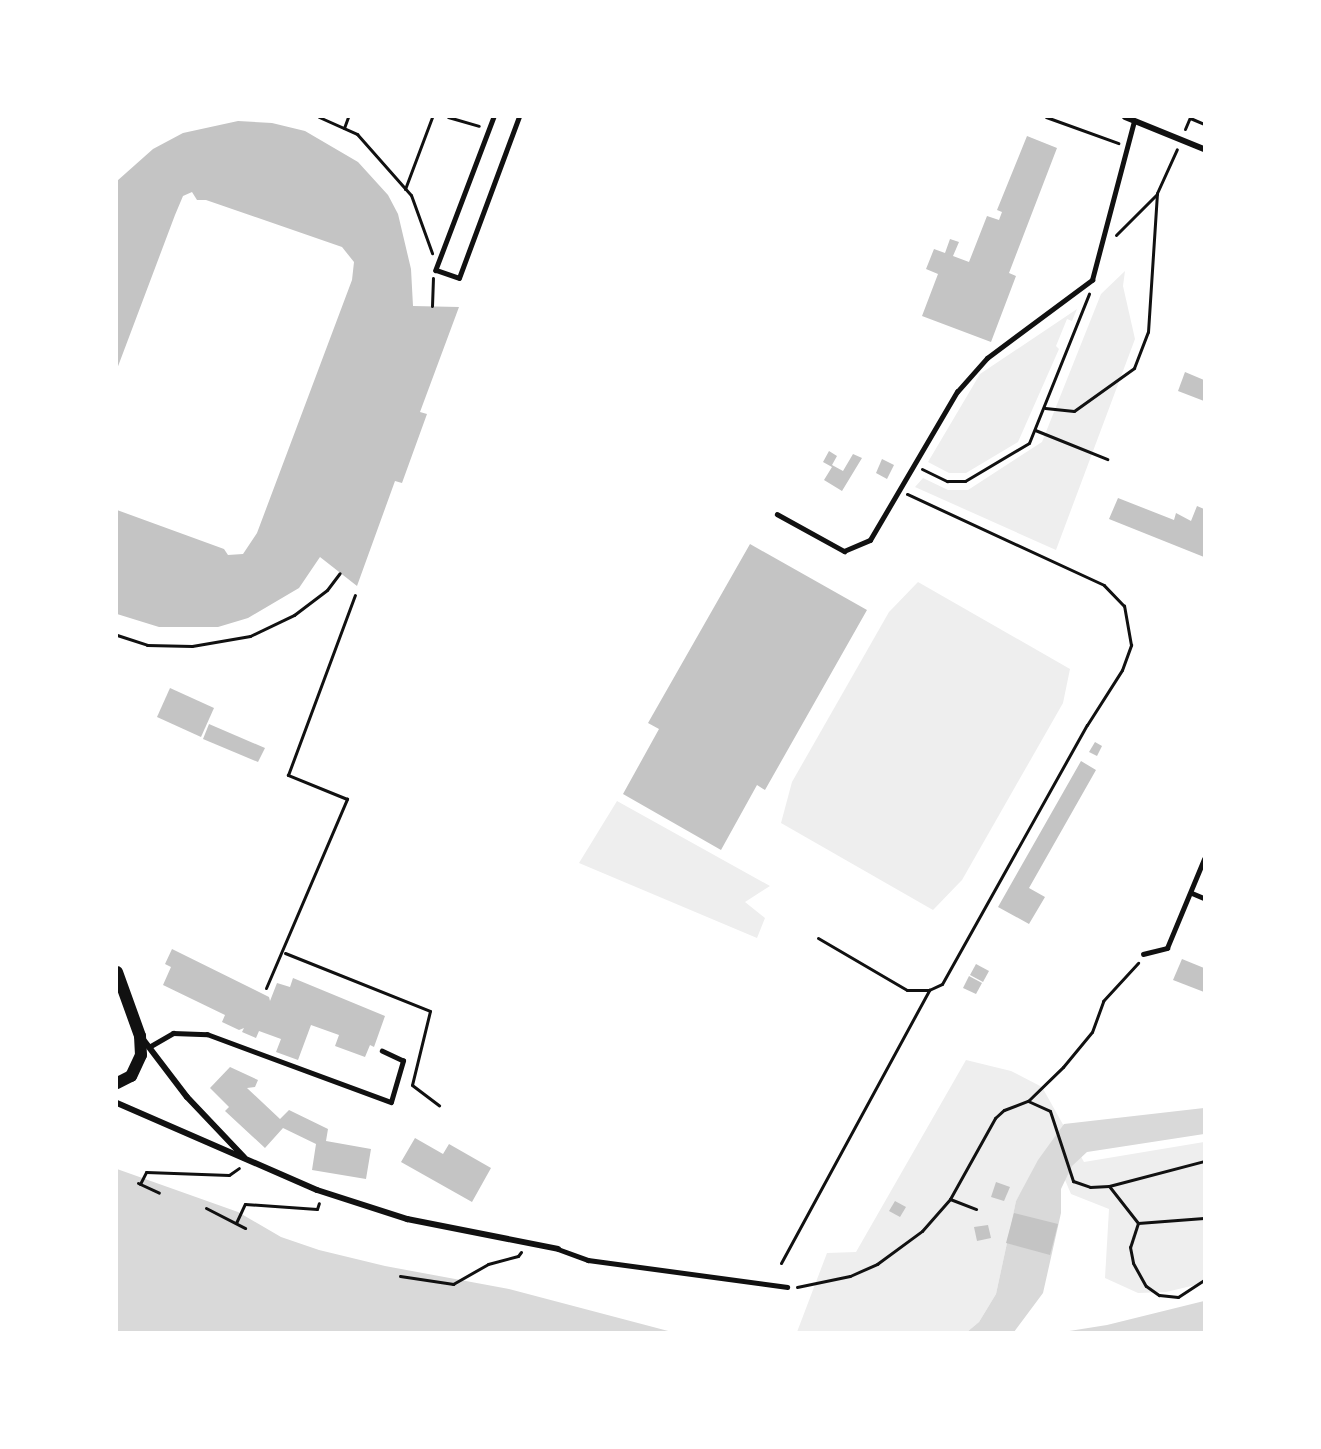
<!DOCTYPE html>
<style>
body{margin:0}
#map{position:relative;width:1321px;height:1449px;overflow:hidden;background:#fff;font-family:"Space Grotesk",sans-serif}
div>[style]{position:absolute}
.green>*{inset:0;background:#eee}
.water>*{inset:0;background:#d9d9d9}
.building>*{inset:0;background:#c4c4c4}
.path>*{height:3px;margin:-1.5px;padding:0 1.5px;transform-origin:1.5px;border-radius:1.5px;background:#111}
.service>*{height:4.5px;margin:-2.25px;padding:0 2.25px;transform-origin:2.25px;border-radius:2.25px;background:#111}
.minor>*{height:6px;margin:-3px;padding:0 3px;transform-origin:3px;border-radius:3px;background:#111}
.secondary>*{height:12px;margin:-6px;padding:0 6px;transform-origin:6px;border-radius:6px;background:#111}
span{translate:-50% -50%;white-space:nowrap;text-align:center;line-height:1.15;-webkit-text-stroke:4.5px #fff;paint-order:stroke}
.frame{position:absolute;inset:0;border:118px solid #fff;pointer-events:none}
</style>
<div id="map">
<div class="green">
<div style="clip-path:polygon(1125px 271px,1123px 286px,1135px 339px,1056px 550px,915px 487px,923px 478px,948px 490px,968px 490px,1042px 442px,1101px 294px)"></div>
<div style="clip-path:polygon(1077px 309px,1072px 321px,1067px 319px,1056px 346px,1059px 349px,1018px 442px,966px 473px,949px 473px,928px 462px,980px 374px)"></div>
<div style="clip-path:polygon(918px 582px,1070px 669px,1063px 703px,962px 880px,933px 910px,781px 823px,792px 782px,889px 612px)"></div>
<div style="clip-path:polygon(617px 801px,770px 886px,745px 902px,765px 918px,757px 938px,579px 863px)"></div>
<div style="clip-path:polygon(966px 1060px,1011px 1071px,1042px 1087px,1084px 1162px,1204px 1142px,1204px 1283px,1166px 1292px,1138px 1293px,1105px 1278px,1109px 1209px,1071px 1194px,1050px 1145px,1016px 1201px,996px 1294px,979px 1322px,967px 1332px,797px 1332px,827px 1253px,856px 1252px)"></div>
</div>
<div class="water">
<div style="clip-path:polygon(1204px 1108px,1204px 1134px,1087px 1152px,1072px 1166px,1061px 1189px,1061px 1213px,1043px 1293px,1014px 1332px,967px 1332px,979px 1322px,996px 1294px,1016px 1201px,1038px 1160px,1064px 1124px)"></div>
<div style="clip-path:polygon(117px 1169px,238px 1212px,281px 1237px,319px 1250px,385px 1266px,509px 1289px,672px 1332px,117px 1332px)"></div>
<div style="clip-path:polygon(1204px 1301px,1204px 1332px,1063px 1332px,1107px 1325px)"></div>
</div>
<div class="building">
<div style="clip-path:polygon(238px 121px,272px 123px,305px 131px,358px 162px,388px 195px,398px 214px,411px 269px,413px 306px,459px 307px,420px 412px,427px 414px,402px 483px,395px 481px,357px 586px,320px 557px,299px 588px,248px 618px,218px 627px,159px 627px,117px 614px,117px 510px,224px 549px,228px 555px,243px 554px,257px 533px,352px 280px,354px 262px,342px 247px,206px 200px,197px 200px,192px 192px,183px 196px,175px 215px,117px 369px,117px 181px,153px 149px,183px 133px)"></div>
<div style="clip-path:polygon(1027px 136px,1057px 148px,1009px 273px,1016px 276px,991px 342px,922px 316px,938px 274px,926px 269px,934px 249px,945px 253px,950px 239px,959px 242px,953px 256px,969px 262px,987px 216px,999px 220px,1002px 212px,997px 210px)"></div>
<div style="clip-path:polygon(1185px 372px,1204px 380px,1204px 401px,1178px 391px)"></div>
<div style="clip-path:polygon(829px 451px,837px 456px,832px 465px,843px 471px,853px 454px,862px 458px,842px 491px,824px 480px,832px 467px,823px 462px)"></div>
<div style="clip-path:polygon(882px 459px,894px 465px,887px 479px,876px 473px)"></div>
<div style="clip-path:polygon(1118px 498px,1174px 520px,1176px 513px,1191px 521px,1197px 506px,1204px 509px,1204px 557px,1109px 519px)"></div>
<div style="clip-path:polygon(750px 544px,867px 610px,765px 790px,757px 785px,721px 850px,623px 794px,659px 729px,648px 723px)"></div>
<div style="clip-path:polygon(170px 688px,214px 708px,201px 737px,157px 717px)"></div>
<div style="clip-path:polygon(209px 724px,265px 748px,258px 762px,203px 739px)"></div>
<div style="clip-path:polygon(1095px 742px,1102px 746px,1097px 756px,1089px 752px)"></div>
<div style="clip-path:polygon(1081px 761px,1096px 770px,1029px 888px,1045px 897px,1029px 924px,998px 907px)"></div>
<div style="clip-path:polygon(172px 949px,269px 997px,270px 1001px,277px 983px,290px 987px,293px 978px,385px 1016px,374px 1047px,370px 1045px,365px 1057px,335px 1046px,339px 1035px,311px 1025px,298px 1060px,276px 1052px,281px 1039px,259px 1031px,256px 1038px,242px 1032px,244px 1028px,239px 1030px,222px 1022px,225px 1015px,163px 985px,171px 967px,165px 964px)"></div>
<div style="clip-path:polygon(1182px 959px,1204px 968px,1204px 992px,1173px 980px)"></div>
<div style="clip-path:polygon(976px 964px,989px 971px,983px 982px,970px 975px)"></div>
<div style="clip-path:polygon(969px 976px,982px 983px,976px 994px,963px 988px)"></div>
<div style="clip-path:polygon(230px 1067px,258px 1080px,255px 1087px,247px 1088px,280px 1119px,289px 1110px,328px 1129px,326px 1141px,371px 1149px,366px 1179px,312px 1170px,316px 1144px,283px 1128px,265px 1148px,225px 1111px,229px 1107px,210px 1088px)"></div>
<div style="clip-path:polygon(415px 1138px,443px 1154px,449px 1144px,491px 1168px,472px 1202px,401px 1162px)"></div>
<div style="clip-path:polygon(996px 1182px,1010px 1187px,1004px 1201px,991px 1197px)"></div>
<div style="clip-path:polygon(895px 1201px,906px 1207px,900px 1217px,889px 1211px)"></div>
<div style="clip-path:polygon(1014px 1213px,1058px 1224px,1050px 1255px,1006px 1243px)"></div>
<div style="clip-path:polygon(988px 1225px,991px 1238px,977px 1241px,974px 1227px)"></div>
</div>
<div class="path">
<div style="left:319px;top:117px;width:42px;rotate:24.1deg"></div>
<div style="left:357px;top:134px;width:81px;rotate:48.5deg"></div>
<div style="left:411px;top:195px;width:62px;rotate:70.1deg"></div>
<div style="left:448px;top:117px;width:32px;rotate:16deg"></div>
<div style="left:1046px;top:117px;width:77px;rotate:19.9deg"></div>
<div style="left:1190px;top:118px;width:15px;rotate:23deg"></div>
<div style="left:344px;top:128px;width:12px;rotate:-70deg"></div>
<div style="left:1185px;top:129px;width:13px;rotate:-67deg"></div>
<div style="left:405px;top:189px;width:77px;rotate:-69.4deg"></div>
<div style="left:1116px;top:235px;width:58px;rotate:-45deg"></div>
<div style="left:432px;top:306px;width:28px;rotate:-88deg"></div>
<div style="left:1045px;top:408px;width:29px;rotate:6deg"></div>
<div style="left:1074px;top:411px;width:74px;rotate:-35.6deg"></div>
<div style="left:1134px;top:368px;width:39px;rotate:-69deg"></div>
<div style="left:1148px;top:332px;width:139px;rotate:-86.3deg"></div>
<div style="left:1157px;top:193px;width:48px;rotate:-65.6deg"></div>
<div style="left:1035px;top:430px;width:78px;rotate:21.9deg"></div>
<div style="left:922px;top:469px;width:28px;rotate:26deg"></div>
<div style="left:947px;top:481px;width:18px"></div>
<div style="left:965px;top:481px;width:74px;rotate:-30.7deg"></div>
<div style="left:1029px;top:443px;width:161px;rotate:-68.1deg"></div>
<div style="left:117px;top:635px;width:32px;rotate:18deg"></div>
<div style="left:147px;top:645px;width:45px;rotate:1.3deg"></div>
<div style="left:192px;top:646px;width:59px;rotate:-9.8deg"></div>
<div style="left:250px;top:636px;width:49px;rotate:-25.5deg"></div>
<div style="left:294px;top:615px;width:41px;rotate:-37.1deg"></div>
<div style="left:327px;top:590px;width:21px;rotate:-53deg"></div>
<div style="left:818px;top:938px;width:103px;rotate:30.3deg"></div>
<div style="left:907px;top:990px;width:22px"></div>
<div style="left:929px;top:990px;width:14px;rotate:-25deg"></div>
<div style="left:942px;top:984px;width:297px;rotate:-60.8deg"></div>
<div style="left:1087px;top:725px;width:65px;rotate:-57.5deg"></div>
<div style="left:1122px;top:670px;width:27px;rotate:-70deg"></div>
<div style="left:1131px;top:645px;width:40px;rotate:-100deg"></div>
<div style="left:1124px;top:606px;width:29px;rotate:-134deg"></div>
<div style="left:1104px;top:585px;width:217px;rotate:-155.2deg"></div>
<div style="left:285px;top:953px;width:156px;rotate:21.8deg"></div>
<div style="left:430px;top:1011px;width:76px;rotate:103.7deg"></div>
<div style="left:412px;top:1085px;width:34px;rotate:37deg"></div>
<div style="left:266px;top:988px;width:206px;rotate:-66.8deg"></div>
<div style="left:347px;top:799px;width:64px;rotate:-157.9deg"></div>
<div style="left:288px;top:775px;width:192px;rotate:-69.6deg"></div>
<div style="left:1028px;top:1101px;width:24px;rotate:24deg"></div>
<div style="left:1050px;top:1111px;width:74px;rotate:71.8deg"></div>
<div style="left:1073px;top:1181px;width:18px;rotate:19deg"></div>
<div style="left:1090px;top:1187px;width:19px;rotate:-3deg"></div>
<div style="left:1109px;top:1186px;width:98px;rotate:-14.7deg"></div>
<div style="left:138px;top:1183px;width:23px;rotate:25deg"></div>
<div style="left:140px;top:1184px;width:13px;rotate:-63deg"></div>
<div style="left:146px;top:1172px;width:83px;rotate:2.1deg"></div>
<div style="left:229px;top:1175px;width:12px;rotate:-35deg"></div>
<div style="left:1109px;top:1186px;width:47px;rotate:51.9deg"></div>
<div style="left:1138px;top:1223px;width:66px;rotate:-4.3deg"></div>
<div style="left:950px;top:1199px;width:28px;rotate:21deg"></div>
<div style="left:206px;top:1208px;width:44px;rotate:27.1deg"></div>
<div style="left:236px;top:1223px;width:21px;rotate:-65deg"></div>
<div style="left:245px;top:1204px;width:72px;rotate:4deg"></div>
<div style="left:317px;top:1209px;width:6px;rotate:-72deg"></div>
<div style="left:1138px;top:1223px;width:25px;rotate:108deg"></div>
<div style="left:1130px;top:1247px;width:16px;rotate:79deg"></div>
<div style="left:1133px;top:1263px;width:26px;rotate:61deg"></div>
<div style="left:1146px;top:1286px;width:16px;rotate:35deg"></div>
<div style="left:1159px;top:1295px;width:19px;rotate:6deg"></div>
<div style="left:1178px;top:1297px;width:31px;rotate:-33deg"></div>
<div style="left:781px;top:1263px;width:311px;rotate:-61.5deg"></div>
<div style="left:400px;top:1276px;width:54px;rotate:8.6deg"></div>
<div style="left:453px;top:1284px;width:40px;rotate:-29.7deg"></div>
<div style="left:488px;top:1264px;width:31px;rotate:-15deg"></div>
<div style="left:518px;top:1256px;width:5px;rotate:-53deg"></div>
<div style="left:797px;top:1287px;width:54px;rotate:-11.7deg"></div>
<div style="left:850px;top:1276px;width:30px;rotate:-24deg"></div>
<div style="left:877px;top:1264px;width:56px;rotate:-36.3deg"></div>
<div style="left:922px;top:1231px;width:43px;rotate:-48.8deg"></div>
<div style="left:950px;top:1199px;width:93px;rotate:-60.9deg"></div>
<div style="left:995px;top:1118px;width:12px;rotate:-42deg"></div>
<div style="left:1004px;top:1110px;width:26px;rotate:-21deg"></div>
<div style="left:1028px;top:1101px;width:49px;rotate:-44.2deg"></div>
<div style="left:1063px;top:1067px;width:45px;rotate:-50.4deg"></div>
<div style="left:1092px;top:1032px;width:33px;rotate:-70deg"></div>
<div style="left:1103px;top:1001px;width:52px;rotate:-47.4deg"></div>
</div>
<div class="service">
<div style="left:494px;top:117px;width:164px;rotate:110.8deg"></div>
<div style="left:436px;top:270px;width:24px;rotate:19deg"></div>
<div style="left:459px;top:278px;width:172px;rotate:-69.6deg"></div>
<div style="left:777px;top:514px;width:77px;rotate:28.9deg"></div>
<div style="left:844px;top:551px;width:28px;rotate:-23deg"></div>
<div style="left:870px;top:540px;width:172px;rotate:-59.6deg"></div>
<div style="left:957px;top:392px;width:45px;rotate:-48.6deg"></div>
<div style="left:987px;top:358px;width:131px;rotate:-36.6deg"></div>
<div style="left:1092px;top:280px;width:164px;rotate:-75.2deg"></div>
<div style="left:1192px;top:893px;width:13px;rotate:23deg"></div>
<div style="left:1143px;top:954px;width:25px;rotate:-14deg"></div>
<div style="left:1167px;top:948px;width:96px;rotate:-67.4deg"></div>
<div style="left:149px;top:1047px;width:28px;rotate:-30deg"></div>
<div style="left:173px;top:1033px;width:34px;rotate:2deg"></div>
<div style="left:207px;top:1034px;width:196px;rotate:20.3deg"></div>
<div style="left:391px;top:1102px;width:43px;rotate:-73.7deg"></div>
<div style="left:403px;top:1061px;width:23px;rotate:-155deg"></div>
<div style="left:558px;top:1249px;width:32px;rotate:20deg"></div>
<div style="left:588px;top:1260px;width:201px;rotate:7.7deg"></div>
</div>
<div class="minor">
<div style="left:1125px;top:117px;width:85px;rotate:22.1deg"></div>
<div style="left:142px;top:1038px;width:74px;rotate:52.7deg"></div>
<div style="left:187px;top:1097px;width:83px;rotate:46.5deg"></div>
<div style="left:117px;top:1103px;width:218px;rotate:23.5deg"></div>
<div style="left:317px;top:1190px;width:95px;rotate:17.9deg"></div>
<div style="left:407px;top:1219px;width:154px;rotate:11.2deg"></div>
</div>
<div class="secondary">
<div style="left:117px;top:972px;width:68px;rotate:70.2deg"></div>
<div style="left:140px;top:1036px;width:19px;rotate:87deg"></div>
<div style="left:141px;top:1055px;width:23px;rotate:115deg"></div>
<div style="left:131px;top:1076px;width:16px;rotate:153deg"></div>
</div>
<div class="frame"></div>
</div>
